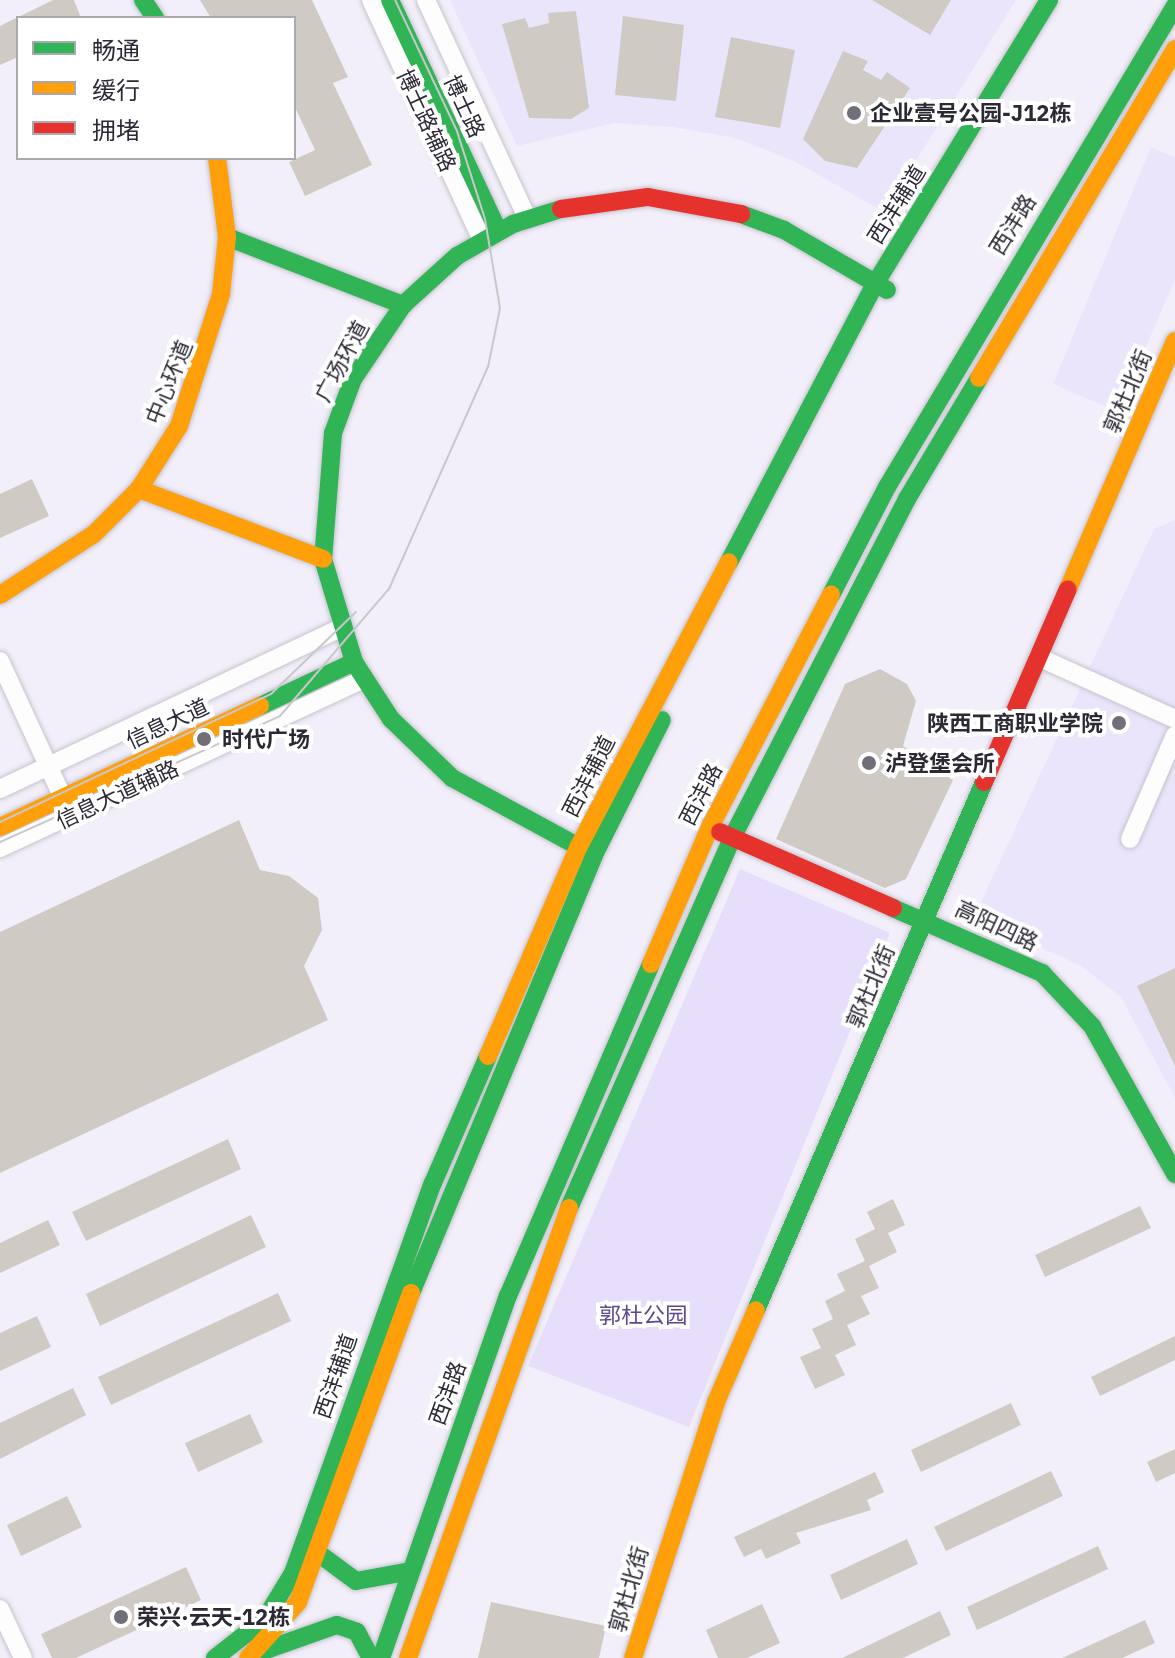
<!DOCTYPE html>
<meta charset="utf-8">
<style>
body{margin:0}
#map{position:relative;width:1175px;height:1658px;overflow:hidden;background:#f2effa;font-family:"IBM Plex Sans","Noto Sans SC",sans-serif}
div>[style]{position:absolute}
.built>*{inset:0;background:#ebe5fb}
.green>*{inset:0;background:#e6defb}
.building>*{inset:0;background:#cfcbc4}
.roads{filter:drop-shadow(0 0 2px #c6c3ce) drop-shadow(0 0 2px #c6c3ce)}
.street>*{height:18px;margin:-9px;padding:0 9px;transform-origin:9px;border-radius:9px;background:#fdfdfe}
.fast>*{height:18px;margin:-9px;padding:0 9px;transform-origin:9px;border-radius:9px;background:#30b455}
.slow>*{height:18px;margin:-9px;padding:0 9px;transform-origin:9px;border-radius:9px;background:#ff9f0a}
.jam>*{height:18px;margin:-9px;padding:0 9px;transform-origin:9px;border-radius:9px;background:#e5322d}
.tram>*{height:2px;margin:-1px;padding:0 1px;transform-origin:1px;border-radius:1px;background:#c8c8ca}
.dots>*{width:22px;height:22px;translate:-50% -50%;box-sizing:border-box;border:4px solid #fff;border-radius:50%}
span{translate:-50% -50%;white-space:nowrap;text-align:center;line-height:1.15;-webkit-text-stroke:8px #fff;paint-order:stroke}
.street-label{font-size:22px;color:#2c2935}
.poi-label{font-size:22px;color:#2c2935;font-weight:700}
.left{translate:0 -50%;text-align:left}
.right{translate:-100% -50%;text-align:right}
.park-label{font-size:22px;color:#60478f}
.legend{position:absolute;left:16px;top:16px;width:280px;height:144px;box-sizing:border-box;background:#fff;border:2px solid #aba9ae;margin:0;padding:10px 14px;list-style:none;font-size:24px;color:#2c2935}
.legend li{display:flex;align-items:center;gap:16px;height:40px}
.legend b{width:40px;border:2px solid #aba9ae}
</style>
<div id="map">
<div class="built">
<div style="clip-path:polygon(450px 0,1016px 0,884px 212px,794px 161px,736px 138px,673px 127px,614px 123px,517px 146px)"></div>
<div style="clip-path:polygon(1151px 147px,1175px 157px,1175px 279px,1118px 412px,1053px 384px)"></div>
<div style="clip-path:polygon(1175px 520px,1175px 1098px,1121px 997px,1081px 966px,974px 917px,1154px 529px)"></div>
</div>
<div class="green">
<div style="clip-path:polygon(740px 869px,890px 933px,689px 1427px,528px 1366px)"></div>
</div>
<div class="building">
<div style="clip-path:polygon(53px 0,74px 0,81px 18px,18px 18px,18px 57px,0 65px,0 26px)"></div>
<div style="clip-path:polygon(200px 0,312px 0,348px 77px,333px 83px,372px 165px,305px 196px,289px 162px,315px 150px,294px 105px,294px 18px,211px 18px)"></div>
<div style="clip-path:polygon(872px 0,951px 0,930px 35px)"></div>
<div style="clip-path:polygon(576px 11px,589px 108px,571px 119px,529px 118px,502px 24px,525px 18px,529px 28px,549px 23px,548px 13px)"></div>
<div style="clip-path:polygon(623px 16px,684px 25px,676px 101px,615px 95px)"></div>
<div style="clip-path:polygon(731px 37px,795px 50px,780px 128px,715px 117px)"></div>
<div style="clip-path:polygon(843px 51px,868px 61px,863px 70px,881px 80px,887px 72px,910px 88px,857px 168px,825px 161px,803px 139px)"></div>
<div style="clip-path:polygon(32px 479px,49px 516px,0 538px,0 494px)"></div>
<div style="clip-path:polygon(880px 669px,907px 684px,916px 701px,903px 746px,953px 780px,906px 879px,885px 888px,776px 839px,845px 684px)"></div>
<div style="clip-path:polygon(239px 820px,260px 870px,289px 876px,318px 898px,322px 930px,304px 966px,328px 1020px,0 1173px,0 932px)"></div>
<div style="clip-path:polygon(1175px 968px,1175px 1066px,1137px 986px)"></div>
<div style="clip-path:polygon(228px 1139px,241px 1169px,86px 1241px,72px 1212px)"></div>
<div style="clip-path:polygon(893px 1199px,905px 1225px,888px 1233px,897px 1252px,869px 1266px,879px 1288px,861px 1296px,870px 1314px,847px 1325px,856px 1345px,835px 1355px,845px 1375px,815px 1389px,800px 1357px,821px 1348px,812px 1329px,833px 1319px,825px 1301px,845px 1291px,837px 1274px,865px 1261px,855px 1239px,875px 1229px,867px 1212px)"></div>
<div style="clip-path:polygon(1140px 1206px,1151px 1228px,1045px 1277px,1035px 1255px)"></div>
<div style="clip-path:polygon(251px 1215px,266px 1247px,100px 1326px,86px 1294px)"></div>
<div style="clip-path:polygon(48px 1220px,60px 1245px,0 1273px,0 1243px)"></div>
<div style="clip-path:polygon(278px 1293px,291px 1321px,111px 1405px,98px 1377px)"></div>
<div style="clip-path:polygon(37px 1316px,51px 1347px,0 1371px,0 1333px)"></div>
<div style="clip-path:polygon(1175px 1336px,1175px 1360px,1100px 1396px,1091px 1377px)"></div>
<div style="clip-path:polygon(73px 1388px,86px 1415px,0 1459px,0 1423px)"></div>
<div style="clip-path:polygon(1011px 1403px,1021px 1425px,921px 1472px,911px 1450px)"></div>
<div style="clip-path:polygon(250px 1414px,263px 1442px,198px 1472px,185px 1443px)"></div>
<div style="clip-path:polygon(1175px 1449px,1175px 1473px,1156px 1482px,1147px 1462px)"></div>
<div style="clip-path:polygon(1051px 1471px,1063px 1496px,946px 1551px,934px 1527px)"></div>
<div style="clip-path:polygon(875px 1472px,884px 1492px,867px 1500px,871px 1510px,796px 1533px,801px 1543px,766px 1559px,761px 1549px,744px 1557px,734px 1537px)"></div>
<div style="clip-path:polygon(67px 1496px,82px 1527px,21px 1556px,7px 1525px)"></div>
<div style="clip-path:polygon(907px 1539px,918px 1564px,841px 1600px,830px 1575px)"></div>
<div style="clip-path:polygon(1098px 1546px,1108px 1569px,977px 1630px,967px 1607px)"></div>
<div style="clip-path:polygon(186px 1567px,201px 1600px,76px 1658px,52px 1658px,41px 1634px)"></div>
<div style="clip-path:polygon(491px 1602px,606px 1626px,599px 1658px,478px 1658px)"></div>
<div style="clip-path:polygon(762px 1604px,780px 1643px,747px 1658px,718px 1658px,706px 1630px)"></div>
<div style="clip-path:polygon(940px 1611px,951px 1635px,903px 1658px,842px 1658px)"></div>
<div style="clip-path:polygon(1145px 1620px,1155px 1643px,1122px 1658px,1062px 1658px)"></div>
</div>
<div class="roads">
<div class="street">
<div style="left:371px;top:0;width:264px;rotate:65.2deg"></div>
<div style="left:426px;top:0;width:240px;rotate:65.1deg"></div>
<div style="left:1038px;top:657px;width:150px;rotate:24.3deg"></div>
<div style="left:0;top:661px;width:151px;rotate:65.3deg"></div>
<div style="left:0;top:789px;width:377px;rotate:-25.3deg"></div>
<div style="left:1130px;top:839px;width:113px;rotate:-66.6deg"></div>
<div style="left:0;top:848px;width:401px;rotate:-24.9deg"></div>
<div style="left:0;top:1609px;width:54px;rotate:64.9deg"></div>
</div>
<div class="fast">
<div style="left:143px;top:0;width:22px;rotate:56deg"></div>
<div style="left:390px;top:0;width:255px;rotate:64.9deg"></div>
<div style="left:561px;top:209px;width:50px;rotate:162.6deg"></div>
<div style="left:513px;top:224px;width:64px;rotate:150.3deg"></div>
<div style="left:457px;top:256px;width:73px;rotate:137.8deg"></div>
<div style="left:403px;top:305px;width:89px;rotate:124deg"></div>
<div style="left:353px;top:379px;width:58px;rotate:110.3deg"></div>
<div style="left:333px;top:433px;width:126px;rotate:94.5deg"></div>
<div style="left:323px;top:559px;width:108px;rotate:73.2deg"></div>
<div style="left:354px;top:662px;width:68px;rotate:57deg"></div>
<div style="left:391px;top:719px;width:85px;rotate:44deg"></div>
<div style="left:452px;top:778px;width:159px;rotate:28.5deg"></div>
<div style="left:741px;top:214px;width:46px;rotate:20.4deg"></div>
<div style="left:784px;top:230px;width:119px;rotate:30.2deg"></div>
<div style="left:227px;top:237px;width:189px;rotate:21.1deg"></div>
<div style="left:729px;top:562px;width:314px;rotate:-62.3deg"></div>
<div style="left:875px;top:284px;width:333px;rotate:-58.5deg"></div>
<div style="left:831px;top:595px;width:122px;rotate:-62.6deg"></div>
<div style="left:887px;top:487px;width:561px;rotate:-59.09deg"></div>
<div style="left:260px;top:706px;width:104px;rotate:-25.1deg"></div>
<div style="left:893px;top:908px;width:163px;rotate:23.6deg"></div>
<div style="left:1042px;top:973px;width:73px;rotate:46.7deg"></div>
<div style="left:1092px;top:1026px;width:170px;rotate:60.7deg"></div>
<div style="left:569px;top:1208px;width:404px;rotate:-66.2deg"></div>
<div style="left:732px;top:838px;width:382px;rotate:-62.7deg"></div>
<div style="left:907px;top:499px;width:141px;rotate:-59.2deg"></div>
<div style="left:411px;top:1293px;width:475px;rotate:-67.3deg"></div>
<div style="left:594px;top:855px;width:151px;rotate:-63.3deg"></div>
<div style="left:756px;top:1310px;width:575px;rotate:-66.64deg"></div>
<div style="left:318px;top:1553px;width:47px;rotate:36.4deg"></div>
<div style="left:356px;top:1581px;width:51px;rotate:-10.2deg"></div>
<div style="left:263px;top:1651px;width:78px;rotate:-19.4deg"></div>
<div style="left:337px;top:1625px;width:21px;rotate:19deg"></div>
<div style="left:357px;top:1632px;width:30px;rotate:62deg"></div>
<div style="left:215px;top:1658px;width:63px;rotate:-38deg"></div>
<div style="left:265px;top:1619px;width:54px;rotate:-58.7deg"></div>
<div style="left:293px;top:1573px;width:414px;rotate:-70.3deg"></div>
<div style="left:433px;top:1183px;width:138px;rotate:-66.6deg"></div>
<div style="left:381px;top:1658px;width:384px;rotate:-70.7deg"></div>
<div style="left:508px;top:1296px;width:361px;rotate:-66.7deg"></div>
</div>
<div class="slow">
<div style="left:979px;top:378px;width:383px;rotate:-59.2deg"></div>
<div style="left:139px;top:489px;width:197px;rotate:20.8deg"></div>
<div style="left:1068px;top:589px;width:270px;rotate:-66.7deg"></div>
<div style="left:0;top:595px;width:112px;rotate:-33deg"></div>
<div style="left:94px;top:534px;width:64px;rotate:-45deg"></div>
<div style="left:139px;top:489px;width:75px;rotate:-57.6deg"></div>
<div style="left:179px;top:426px;width:139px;rotate:-72.3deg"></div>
<div style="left:221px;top:294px;width:57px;rotate:-84deg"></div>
<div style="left:227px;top:237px;width:80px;rotate:-97.2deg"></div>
<div style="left:0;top:827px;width:287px;rotate:-25deg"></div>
<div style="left:651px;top:964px;width:149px;rotate:-66.7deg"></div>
<div style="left:710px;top:827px;width:262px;rotate:-62.5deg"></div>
<div style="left:488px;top:1056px;width:227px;rotate:-66.6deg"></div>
<div style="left:578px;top:848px;width:323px;rotate:-62.2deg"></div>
<div style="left:248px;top:1658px;width:75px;rotate:-48.2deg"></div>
<div style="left:298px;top:1602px;width:329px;rotate:-69.9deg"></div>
<div style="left:408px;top:1658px;width:478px;rotate:-70.3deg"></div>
<div style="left:633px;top:1658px;width:269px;rotate:-72deg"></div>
<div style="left:716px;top:1402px;width:100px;rotate:-66.5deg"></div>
</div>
<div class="jam">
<div style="left:561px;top:209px;width:88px;rotate:-7.9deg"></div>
<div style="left:648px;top:197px;width:95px;rotate:10.4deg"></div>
<div style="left:984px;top:782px;width:210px;rotate:-66.5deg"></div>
<div style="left:720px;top:832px;width:189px;rotate:23.7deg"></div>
</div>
</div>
<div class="tram">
<div style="left:0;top:822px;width:300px;rotate:-25.3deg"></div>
<div style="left:271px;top:694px;width:118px;rotate:-44deg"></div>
<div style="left:0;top:842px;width:307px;rotate:-24.2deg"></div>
<div style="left:280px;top:716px;width:167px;rotate:-49.4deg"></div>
<div style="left:389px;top:589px;width:243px;rotate:-66deg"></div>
<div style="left:488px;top:367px;width:60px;rotate:-78.5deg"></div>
<div style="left:500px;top:308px;width:90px;rotate:-99.6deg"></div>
<div style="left:485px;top:219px;width:92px;rotate:-107.7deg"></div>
<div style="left:457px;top:131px;width:145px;rotate:-115.3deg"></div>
</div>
<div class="dots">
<div style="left:854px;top:113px;background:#716e7a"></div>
<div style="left:1119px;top:723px;background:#716e7a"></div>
<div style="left:204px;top:739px;background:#716e7a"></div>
<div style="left:869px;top:763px;background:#716e7a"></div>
<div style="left:121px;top:1617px;background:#716e7a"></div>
</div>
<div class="street-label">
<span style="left:465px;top:106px;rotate:65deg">博士路</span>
<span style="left:427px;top:120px;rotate:65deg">博士路辅路</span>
<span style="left:896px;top:204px;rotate:-58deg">西沣辅道</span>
<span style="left:1012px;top:224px;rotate:-58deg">西沣路</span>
<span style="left:341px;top:361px;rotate:-62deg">广场环道</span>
<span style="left:168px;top:382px;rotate:-68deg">中心环道</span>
<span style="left:1127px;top:391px;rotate:-67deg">郭杜北街</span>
<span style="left:167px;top:723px;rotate:-25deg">信息大道</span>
<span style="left:588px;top:776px;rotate:-63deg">西沣辅道</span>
<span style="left:117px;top:794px;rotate:-25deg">信息大道辅路</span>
<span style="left:700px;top:794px;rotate:-63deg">西沣路</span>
<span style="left:997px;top:925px;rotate:25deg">高阳四路</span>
<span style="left:870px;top:986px;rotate:-67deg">郭杜北街</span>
<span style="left:335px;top:1376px;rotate:-71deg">西沣辅道</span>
<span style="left:447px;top:1393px;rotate:-70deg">西沣路</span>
<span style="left:628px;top:1589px;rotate:-74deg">郭杜北街</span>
</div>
<div class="poi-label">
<span class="left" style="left:870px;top:113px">企业壹号公园-J12栋</span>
<span class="right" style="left:1103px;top:723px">陕西工商职业学院</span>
<span class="left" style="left:222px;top:739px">时代广场</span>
<span class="left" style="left:885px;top:763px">泸登堡会所</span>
<span class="left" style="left:137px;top:1617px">荣兴·云天-12栋</span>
</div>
<div class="park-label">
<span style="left:643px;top:1315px">郭杜公园</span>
</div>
<ul class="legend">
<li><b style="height:10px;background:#30b455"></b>畅通</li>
<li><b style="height:10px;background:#ff9f0a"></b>缓行</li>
<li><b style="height:10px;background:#e5322d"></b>拥堵</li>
</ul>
</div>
